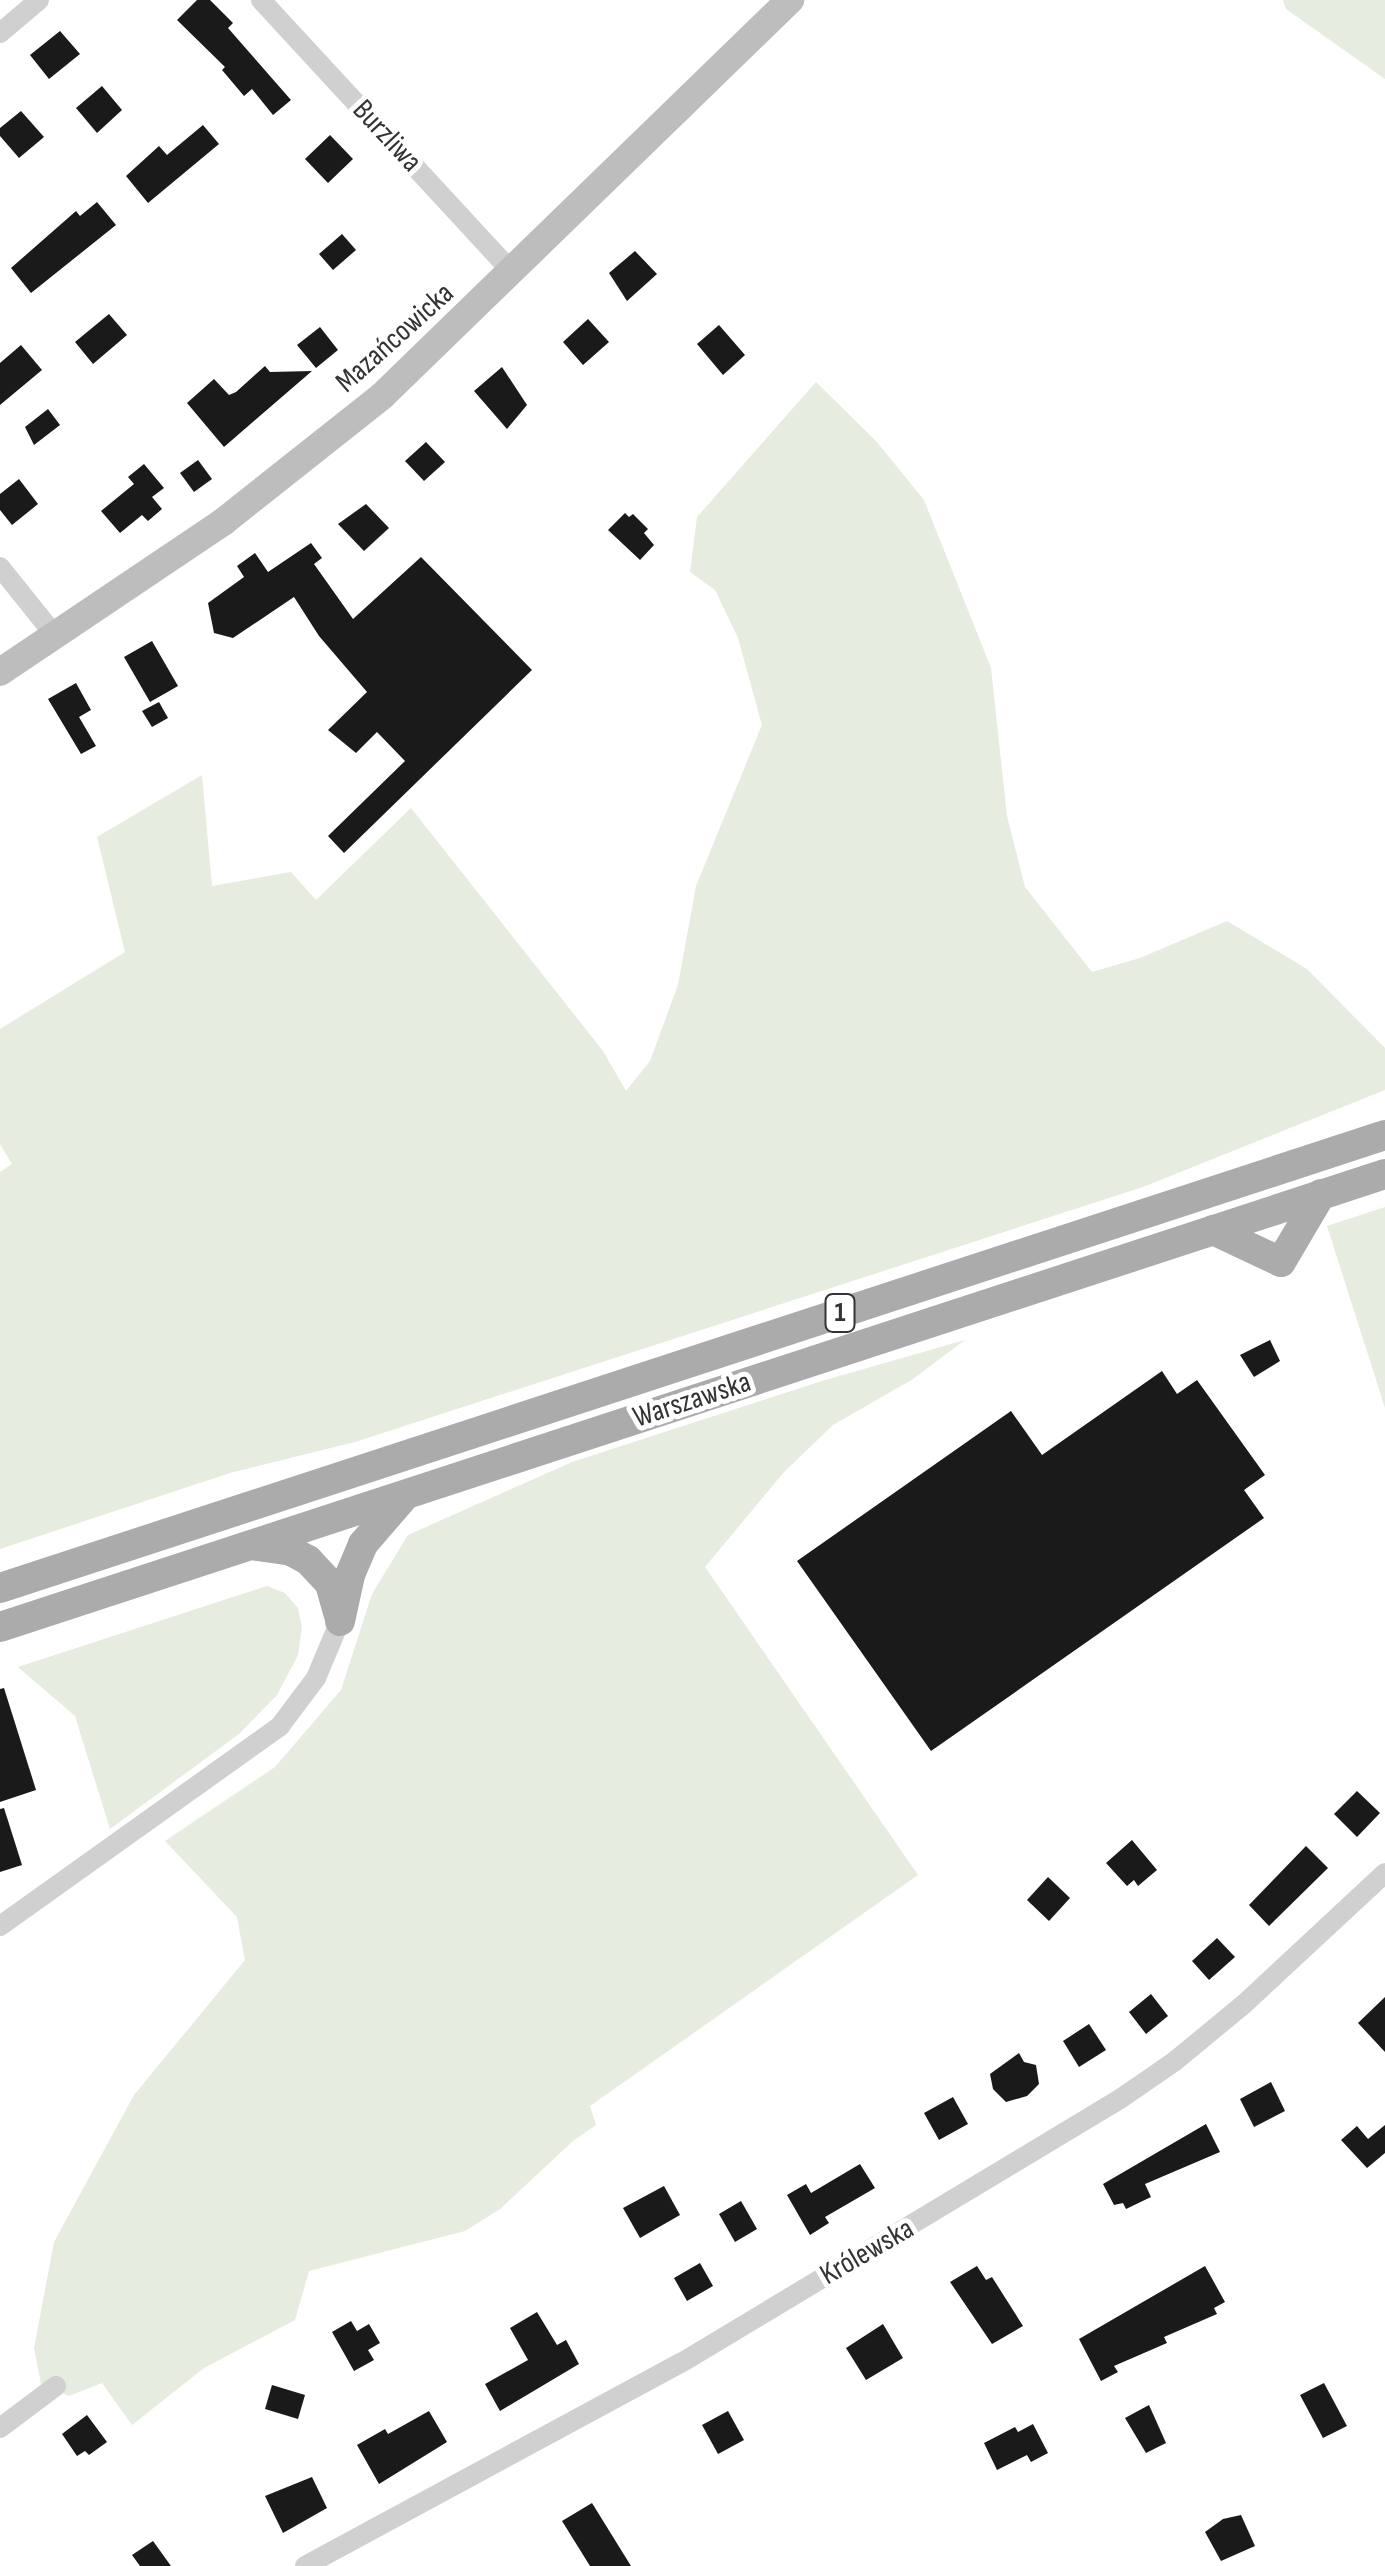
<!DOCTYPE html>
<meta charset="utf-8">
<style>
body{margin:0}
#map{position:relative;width:1385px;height:2566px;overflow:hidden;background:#fff;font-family:"Sofia Sans Condensed",sans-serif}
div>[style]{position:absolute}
.green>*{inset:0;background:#e6ecdf}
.building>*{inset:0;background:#1a1a1a}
.street>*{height:20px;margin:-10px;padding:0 10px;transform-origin:10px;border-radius:10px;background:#d0d0d0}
.secondary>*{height:28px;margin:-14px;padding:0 14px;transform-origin:14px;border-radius:14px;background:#bdbdbd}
.primary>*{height:30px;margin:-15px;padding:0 15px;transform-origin:15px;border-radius:15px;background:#ababab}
span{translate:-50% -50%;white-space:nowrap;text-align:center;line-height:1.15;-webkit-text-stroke:10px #fff;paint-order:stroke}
.shield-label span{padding:2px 8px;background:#fff;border:2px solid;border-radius:8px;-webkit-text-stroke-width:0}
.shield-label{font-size:28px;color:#333;font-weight:700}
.street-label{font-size:30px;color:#333}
</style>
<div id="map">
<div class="green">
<div style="clip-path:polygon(1283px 0,1385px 0,1385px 79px,1286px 9px)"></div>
<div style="clip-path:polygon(816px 382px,876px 441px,924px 500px,991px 668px,1007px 816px,1025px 887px,1092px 972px,1140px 958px,1227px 921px,1307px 969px,1385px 1048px,1385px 1090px,1143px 1187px,355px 1442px,230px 1473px,0 1549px,0 1172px,12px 1164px,0 1144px,0 1029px,125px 952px,97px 837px,202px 775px,212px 886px,291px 872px,316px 900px,411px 808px,603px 1051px,626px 1091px,650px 1061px,678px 985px,696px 886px,762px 725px,738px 638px,715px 590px,690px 572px,697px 517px)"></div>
<div style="clip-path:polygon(1385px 1207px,1385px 1408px,1327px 1226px)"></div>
<div style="clip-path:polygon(965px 1340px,913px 1379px,833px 1425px,784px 1472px,705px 1567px,918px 1875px,590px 2106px,596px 2125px,573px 2141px,500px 2209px,465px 2231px,309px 2271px,295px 2320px,204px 2368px,132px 2425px,102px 2383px,69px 2396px,41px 2384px,34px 2348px,54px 2242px,134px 2095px,245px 1960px,237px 1917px,165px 1841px,275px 1767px,341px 1690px,372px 1594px,408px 1535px,572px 1462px,822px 1381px)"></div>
<div style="clip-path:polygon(267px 1586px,285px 1593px,298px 1608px,302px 1627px,298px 1655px,277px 1695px,239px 1734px,110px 1829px,75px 1716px,18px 1667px)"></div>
</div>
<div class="building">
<div style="clip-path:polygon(197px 0,210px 0,233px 23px,228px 28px,291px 100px,273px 115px,252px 89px,244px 96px,222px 70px,225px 67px,177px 20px)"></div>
<div style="clip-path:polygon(60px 31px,80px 54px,49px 79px,30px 55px)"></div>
<div style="clip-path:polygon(102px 86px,122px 110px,97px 133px,76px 108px)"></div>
<div style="clip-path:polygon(21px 111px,44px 137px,19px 158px,0 136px,0 128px)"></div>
<div style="clip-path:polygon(203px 125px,219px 144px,148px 203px,126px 176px,159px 146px,167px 155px)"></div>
<div style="clip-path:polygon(330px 135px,353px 159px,328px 183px,305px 159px)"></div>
<div style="clip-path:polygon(97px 202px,116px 225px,31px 293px,11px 268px,76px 211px,80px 216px)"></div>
<div style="clip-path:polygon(342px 234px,356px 250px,333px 270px,319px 254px)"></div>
<div style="clip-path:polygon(635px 251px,657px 274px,627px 301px,609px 273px)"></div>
<div style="clip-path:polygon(109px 314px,127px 335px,93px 364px,75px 342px)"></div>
<div style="clip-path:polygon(588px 319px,609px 342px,583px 365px,563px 342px)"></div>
<div style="clip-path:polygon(719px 325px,745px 355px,723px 375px,697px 344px)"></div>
<div style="clip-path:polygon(320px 327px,338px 350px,316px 368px,297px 345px)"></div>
<div style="clip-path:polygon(21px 345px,42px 370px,0 405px,0 363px)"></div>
<div style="clip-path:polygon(265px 366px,270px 372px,312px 371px,224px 447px,187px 403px,214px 379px,229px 395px,236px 392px)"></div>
<div style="clip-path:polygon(502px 367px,527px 405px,507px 429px,474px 391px)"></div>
<div style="clip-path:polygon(48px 409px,60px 425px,34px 445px,25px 427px)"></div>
<div style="clip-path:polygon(426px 442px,445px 462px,424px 481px,405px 461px)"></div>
<div style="clip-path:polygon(198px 460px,212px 479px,194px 492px,180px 473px)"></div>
<div style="clip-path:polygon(144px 464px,164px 488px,152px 497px,162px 509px,148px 521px,142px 515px,120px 533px,101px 511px,134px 484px,128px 477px)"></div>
<div style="clip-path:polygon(19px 479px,38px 504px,12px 525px,0 510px,0 494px)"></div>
<div style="clip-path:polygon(366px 504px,389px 528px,364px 551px,338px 524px)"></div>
<div style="clip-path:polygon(625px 513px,629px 517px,633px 514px,648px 529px,644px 533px,654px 545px,640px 560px,608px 530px)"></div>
<div style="clip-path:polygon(311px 543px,322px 558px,314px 564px,353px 619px,421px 557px,532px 670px,344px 853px,328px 836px,405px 761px,377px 732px,356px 753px,328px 730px,367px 692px,319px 636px,294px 597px,233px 638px,214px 633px,208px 603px,244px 577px,237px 566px,255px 553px,268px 572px)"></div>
<div style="clip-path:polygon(152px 641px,178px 686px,150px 702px,124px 657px)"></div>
<div style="clip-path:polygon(76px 683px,91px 710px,79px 717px,96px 746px,81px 754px,48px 699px)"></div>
<div style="clip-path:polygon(159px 702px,168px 718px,152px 727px,142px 711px)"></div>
<div style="clip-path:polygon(1270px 1340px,1280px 1361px,1254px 1377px,1240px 1355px)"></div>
<div style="clip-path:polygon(1162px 1371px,1177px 1394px,1197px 1380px,1265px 1475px,1244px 1490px,1264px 1518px,931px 1751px,797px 1561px,1011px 1411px,1042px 1455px)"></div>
<div style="clip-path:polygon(4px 1688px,36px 1790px,0 1802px,0 1689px)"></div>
<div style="clip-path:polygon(1357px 1791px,1380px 1813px,1357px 1837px,1334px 1814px)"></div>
<div style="clip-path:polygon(4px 1808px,22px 1865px,0 1872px,0 1809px)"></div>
<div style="clip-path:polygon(1132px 1840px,1157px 1870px,1138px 1886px,1134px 1880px,1127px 1886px,1106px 1863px)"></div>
<div style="clip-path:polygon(1306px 1846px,1328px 1868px,1269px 1926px,1249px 1905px)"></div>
<div style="clip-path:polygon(1048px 1877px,1070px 1898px,1049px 1921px,1027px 1900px)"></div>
<div style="clip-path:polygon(1217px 1938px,1235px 1957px,1209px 1980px,1192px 1961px)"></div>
<div style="clip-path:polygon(1151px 1994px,1168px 2016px,1146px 2034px,1129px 2012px)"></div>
<div style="clip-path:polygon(1385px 1997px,1385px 2052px,1358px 2023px)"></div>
<div style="clip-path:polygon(1089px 2024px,1106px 2050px,1079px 2067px,1063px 2041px)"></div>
<div style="clip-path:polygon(1019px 2053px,1024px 2062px,1036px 2065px,1039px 2084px,1027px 2096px,1006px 2102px,993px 2089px,990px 2074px)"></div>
<div style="clip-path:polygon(1271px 2082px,1285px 2111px,1254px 2127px,1240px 2099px)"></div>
<div style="clip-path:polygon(953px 2097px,968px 2124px,939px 2140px,924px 2113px)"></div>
<div style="clip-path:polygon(1206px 2124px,1220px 2152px,1145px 2184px,1151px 2197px,1126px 2209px,1123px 2203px,1114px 2205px,1103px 2184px)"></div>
<div style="clip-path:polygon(1385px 2125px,1385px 2153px,1367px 2168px,1341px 2140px,1357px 2126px,1368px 2139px)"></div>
<div style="clip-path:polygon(860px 2164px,875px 2188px,825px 2217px,829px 2223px,810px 2235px,787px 2195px,806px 2184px,811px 2193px)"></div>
<div style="clip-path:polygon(664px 2186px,680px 2215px,640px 2238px,623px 2208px)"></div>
<div style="clip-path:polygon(741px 2201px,757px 2229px,735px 2242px,719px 2214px)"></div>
<div style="clip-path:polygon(700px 2263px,713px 2286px,687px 2301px,674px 2278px)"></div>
<div style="clip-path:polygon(977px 2266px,986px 2280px,992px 2277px,1023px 2326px,992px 2344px,950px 2282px)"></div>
<div style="clip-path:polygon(1205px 2266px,1225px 2302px,1214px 2308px,1217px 2314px,1164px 2337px,1167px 2343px,1114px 2366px,1118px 2372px,1101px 2381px,1079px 2339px)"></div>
<div style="clip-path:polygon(537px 2312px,557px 2345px,566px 2340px,579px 2364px,500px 2411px,485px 2384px,528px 2360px,510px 2328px)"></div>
<div style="clip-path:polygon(351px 2321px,357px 2331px,369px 2324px,380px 2343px,368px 2350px,374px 2360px,354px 2371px,332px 2332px)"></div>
<div style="clip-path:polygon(883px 2324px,903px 2358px,866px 2380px,846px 2348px)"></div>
<div style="clip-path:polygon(1324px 2383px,1347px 2426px,1323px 2438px,1300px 2395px)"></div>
<div style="clip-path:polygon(272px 2385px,305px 2395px,298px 2419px,265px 2409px)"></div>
<div style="clip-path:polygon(1149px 2405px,1166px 2443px,1146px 2453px,1125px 2418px)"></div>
<div style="clip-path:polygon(429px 2411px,447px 2442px,379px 2484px,357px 2445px,385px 2429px,388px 2434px)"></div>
<div style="clip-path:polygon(728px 2411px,744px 2440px,718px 2454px,702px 2425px)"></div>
<div style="clip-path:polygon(87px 2415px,107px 2442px,89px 2455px,85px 2451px,77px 2456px,62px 2434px)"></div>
<div style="clip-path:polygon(1033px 2424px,1048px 2453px,1031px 2462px,1027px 2455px,997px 2470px,984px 2443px,1015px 2427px,1018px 2432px)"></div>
<div style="clip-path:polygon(312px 2477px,327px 2508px,283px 2533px,265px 2496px)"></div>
<div style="clip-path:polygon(592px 2503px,631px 2566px,590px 2566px,562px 2521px)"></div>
<div style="clip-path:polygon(1241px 2515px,1255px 2546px,1221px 2561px,1205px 2532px,1223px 2519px)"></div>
<div style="clip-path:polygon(153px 2541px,171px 2566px,140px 2566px,132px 2555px)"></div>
</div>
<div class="street">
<div style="left:261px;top:0;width:372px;rotate:47.3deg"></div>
<div style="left:0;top:33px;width:51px;rotate:-40.2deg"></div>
<div style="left:0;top:567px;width:90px;rotate:51.3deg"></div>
<div style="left:0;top:1926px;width:344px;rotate:-35.5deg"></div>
<div style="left:280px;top:1726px;width:60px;rotate:-53.1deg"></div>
<div style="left:316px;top:1678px;width:62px;rotate:-67.2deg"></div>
<div style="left:0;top:2428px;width:70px;rotate:-36.9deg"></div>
<div style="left:305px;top:2566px;width:427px;rotate:-28.4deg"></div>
<div style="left:681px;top:2363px;width:512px;rotate:-31.02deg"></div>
<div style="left:1120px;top:2099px;width:67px;rotate:-34.6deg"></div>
<div style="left:1175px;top:2061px;width:88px;rotate:-39.5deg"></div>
<div style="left:1243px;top:2005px;width:194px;rotate:-42.9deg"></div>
</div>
<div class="secondary">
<div style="left:0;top:672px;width:269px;rotate:-33.9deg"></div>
<div style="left:223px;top:522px;width:203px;rotate:-38.4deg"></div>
<div style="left:382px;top:396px;width:569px;rotate:-44.14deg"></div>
</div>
<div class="primary">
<div style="left:1213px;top:1230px;width:75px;rotate:25.2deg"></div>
<div style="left:1281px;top:1262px;width:79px;rotate:-59.5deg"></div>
<div style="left:257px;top:1546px;width:34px;rotate:8deg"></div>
<div style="left:291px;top:1551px;width:19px;rotate:28deg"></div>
<div style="left:308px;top:1560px;width:33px;rotate:47deg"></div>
<div style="left:330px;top:1584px;width:32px;rotate:74deg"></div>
<div style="left:0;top:1588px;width:1457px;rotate:-18.11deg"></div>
<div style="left:340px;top:1621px;width:47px;rotate:-77.7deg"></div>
<div style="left:350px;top:1575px;width:34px;rotate:-67deg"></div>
<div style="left:363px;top:1544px;width:58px;rotate:-49.2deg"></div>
<div style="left:0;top:1627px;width:1457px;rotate:-18.11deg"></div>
</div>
<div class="shield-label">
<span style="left:840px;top:1313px">1</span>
</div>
<div class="street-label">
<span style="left:387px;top:136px;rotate:47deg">Burzliwa</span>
<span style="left:395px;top:338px;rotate:-42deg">Mazańcowicka</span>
<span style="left:692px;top:1400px;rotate:-18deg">Warszawska</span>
<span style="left:867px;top:2252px;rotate:-30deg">Królewska</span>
</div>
</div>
